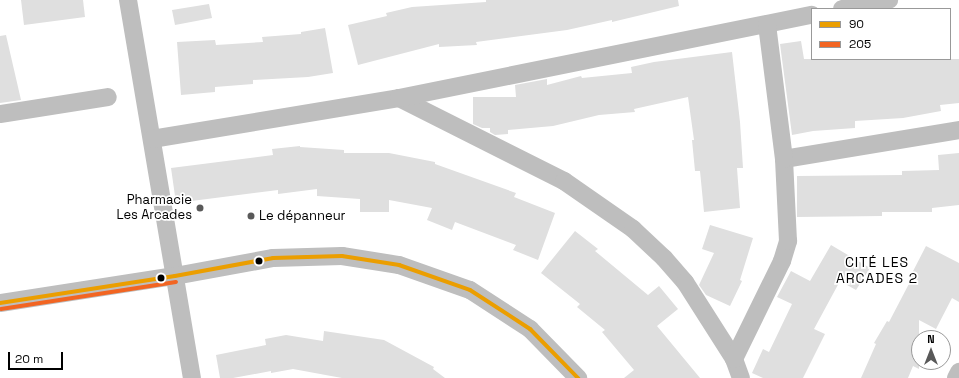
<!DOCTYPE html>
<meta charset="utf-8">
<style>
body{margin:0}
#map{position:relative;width:959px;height:378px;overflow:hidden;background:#fff;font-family:"Space Grotesk",sans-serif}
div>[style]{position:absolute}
.building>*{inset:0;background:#dfdfdf}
.minor>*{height:18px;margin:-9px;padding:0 9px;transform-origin:9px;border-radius:9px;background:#bebebe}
.bus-1>*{height:4px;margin:-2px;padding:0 2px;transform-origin:2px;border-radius:2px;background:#eb9e00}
.bus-2>*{height:4px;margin:-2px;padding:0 2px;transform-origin:2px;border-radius:2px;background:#f26522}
.dots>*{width:11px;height:11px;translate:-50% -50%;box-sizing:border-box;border:2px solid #fff;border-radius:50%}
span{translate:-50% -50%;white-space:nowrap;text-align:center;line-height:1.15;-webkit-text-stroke:3.5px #fff;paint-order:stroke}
.poi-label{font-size:13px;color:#000}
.right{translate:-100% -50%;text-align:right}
.left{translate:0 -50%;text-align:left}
.neighbourhood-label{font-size:14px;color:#000;letter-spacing:1px}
.legend{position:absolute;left:811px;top:8px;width:140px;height:52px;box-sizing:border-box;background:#fff;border:1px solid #999;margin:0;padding:5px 7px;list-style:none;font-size:12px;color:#000}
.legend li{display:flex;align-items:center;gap:8px;height:20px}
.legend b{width:20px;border:1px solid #999}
.north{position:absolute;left:911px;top:330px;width:40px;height:40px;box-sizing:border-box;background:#fff;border:1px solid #999;border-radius:50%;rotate:0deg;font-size:11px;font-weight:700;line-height:16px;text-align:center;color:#000}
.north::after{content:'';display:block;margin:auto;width:14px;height:18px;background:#595959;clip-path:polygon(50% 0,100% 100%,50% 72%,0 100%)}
.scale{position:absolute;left:8px;top:352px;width:55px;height:18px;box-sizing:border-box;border:2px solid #000;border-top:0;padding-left:5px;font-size:12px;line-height:14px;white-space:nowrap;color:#000;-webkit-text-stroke:3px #fff;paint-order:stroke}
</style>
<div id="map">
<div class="building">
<div style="clip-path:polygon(21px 0,83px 0,85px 17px,24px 25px)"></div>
<div style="clip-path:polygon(486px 0,678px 0,679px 6px,612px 22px,612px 20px,567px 30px,476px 42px,477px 45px,439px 47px,439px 44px,358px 65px,348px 25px,387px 16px,386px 13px,412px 7px,486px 2px)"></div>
<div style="clip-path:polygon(209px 4px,212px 18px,175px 25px,172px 10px)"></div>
<div style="clip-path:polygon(325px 28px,333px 73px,308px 77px,253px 80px,253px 84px,215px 87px,215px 92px,181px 95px,177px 42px,215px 40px,216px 45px,263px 42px,262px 37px,301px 34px,301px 32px)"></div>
<div style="clip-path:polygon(6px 35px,21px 100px,0 103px,0 36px)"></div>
<div style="clip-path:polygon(801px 41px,804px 59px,959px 59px,959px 103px,940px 105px,941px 111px,903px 118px,855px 121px,855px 128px,813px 131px,792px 135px,780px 44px)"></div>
<div style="clip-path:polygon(732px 52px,740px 122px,743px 168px,737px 168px,740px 208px,704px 212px,700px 171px,695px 171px,692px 140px,694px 140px,688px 97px,634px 109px,635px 112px,599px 115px,553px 126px,508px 130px,508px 134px,495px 135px,490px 132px,490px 128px,482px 128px,473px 124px,473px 97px,516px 97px,515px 85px,547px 79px,547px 85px,581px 76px,582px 78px,632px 73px,631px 67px,654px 62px)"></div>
<div style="clip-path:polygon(300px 146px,300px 147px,344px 150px,344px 153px,389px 153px,435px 162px,435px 164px,516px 193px,514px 197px,555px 213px,538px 260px,513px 250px,516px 245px,455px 222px,452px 230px,427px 220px,432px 208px,389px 200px,389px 212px,360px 212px,360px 199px,317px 196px,317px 189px,278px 194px,278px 190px,176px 203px,171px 168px,273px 155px,272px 149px)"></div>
<div style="clip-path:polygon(959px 153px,959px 205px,932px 208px,932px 212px,882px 212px,882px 216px,797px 217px,797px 176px,902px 175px,902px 171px,939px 170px,938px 155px)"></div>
<div style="clip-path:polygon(710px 225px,753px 238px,740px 280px,742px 281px,730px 306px,706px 295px,699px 285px,714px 253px,702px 249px)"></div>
<div style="clip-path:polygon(575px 231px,598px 249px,595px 251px,648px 295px,659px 286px,678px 309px,657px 326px,700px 378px,624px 378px,634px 370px,602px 332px,605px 330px,577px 307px,580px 304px,541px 273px)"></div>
<div style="clip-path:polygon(831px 245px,870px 268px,856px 290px,840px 281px,814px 329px,825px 334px,803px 378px,763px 378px,752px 373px,763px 349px,769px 352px,792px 304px,777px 297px,791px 271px,810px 281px)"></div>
<div style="clip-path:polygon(926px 246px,959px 263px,959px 302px,952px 298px,936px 329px,919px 320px,919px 369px,913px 366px,908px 378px,861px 378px,876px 344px,874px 343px,887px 321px,889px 322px,912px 278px,910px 277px)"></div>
<div style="clip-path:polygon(324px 331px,384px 340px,434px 367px,433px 369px,445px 378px,342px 378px,293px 369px,271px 373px,271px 371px,233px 378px,220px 378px,216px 355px,266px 345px,265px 339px,286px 335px,323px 341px)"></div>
</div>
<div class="minor">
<div style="left:128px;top:0;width:383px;rotate:80.4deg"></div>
<div style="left:842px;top:9px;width:48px;rotate:-10.8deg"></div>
<div style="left:399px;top:98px;width:185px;rotate:26.7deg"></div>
<div style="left:564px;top:181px;width:84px;rotate:34.8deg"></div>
<div style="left:633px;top:229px;width:42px;rotate:43.1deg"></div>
<div style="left:664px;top:258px;width:32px;rotate:49deg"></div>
<div style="left:685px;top:282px;width:91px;rotate:57.5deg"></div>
<div style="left:734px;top:359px;width:20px;rotate:70deg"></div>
<div style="left:0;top:114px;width:109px;rotate:-8.9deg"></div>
<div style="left:152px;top:139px;width:250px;rotate:-9.4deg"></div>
<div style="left:399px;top:98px;width:421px;rotate:-11.4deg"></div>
<div style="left:784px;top:159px;width:177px;rotate:-9.4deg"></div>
<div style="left:0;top:303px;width:177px;rotate:-8.8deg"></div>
<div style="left:175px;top:276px;width:100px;rotate:-10.4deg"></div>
<div style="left:273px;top:258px;width:69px;rotate:-1.7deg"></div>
<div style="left:342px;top:256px;width:58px;rotate:9deg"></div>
<div style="left:399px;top:265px;width:75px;rotate:19.4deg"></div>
<div style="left:470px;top:290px;width:72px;rotate:33deg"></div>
<div style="left:530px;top:329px;width:69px;rotate:45.6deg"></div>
<div style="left:734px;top:359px;width:109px;rotate:-63.9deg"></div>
<div style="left:782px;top:261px;width:21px;rotate:-73deg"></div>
<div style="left:788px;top:241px;width:82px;rotate:-92.8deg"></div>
<div style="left:784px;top:159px;width:136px;rotate:-97.2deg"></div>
<div style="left:956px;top:378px;width:7px;rotate:-63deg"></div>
</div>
<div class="bus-1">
<div style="left:0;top:303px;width:177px;rotate:-8.8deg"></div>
<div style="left:175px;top:276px;width:100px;rotate:-10.4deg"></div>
<div style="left:273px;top:258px;width:69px;rotate:-1.7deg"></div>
<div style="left:342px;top:256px;width:58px;rotate:9deg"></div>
<div style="left:399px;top:265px;width:75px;rotate:19.4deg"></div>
<div style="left:470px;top:290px;width:72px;rotate:33deg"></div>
<div style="left:530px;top:329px;width:69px;rotate:45.6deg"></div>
</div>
<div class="bus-2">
<div style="left:1px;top:309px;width:177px;rotate:-8.8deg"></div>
</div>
<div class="dots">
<div style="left:200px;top:208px;background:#595959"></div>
<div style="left:251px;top:216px;background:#595959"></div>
<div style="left:259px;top:261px;background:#000"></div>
<div style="left:161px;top:278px;background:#000"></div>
</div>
<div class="poi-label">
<span class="right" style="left:192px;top:208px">Pharmacie<br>Les Arcades</span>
<span class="left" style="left:259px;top:216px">Le dépanneur</span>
</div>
<div class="neighbourhood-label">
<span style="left:877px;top:270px">CITÉ LES<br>ARCADES 2</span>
</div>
<ul class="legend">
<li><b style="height:5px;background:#eb9e00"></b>90</li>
<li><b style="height:5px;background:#f26522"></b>205</li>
</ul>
<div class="north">N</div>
<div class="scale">20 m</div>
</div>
